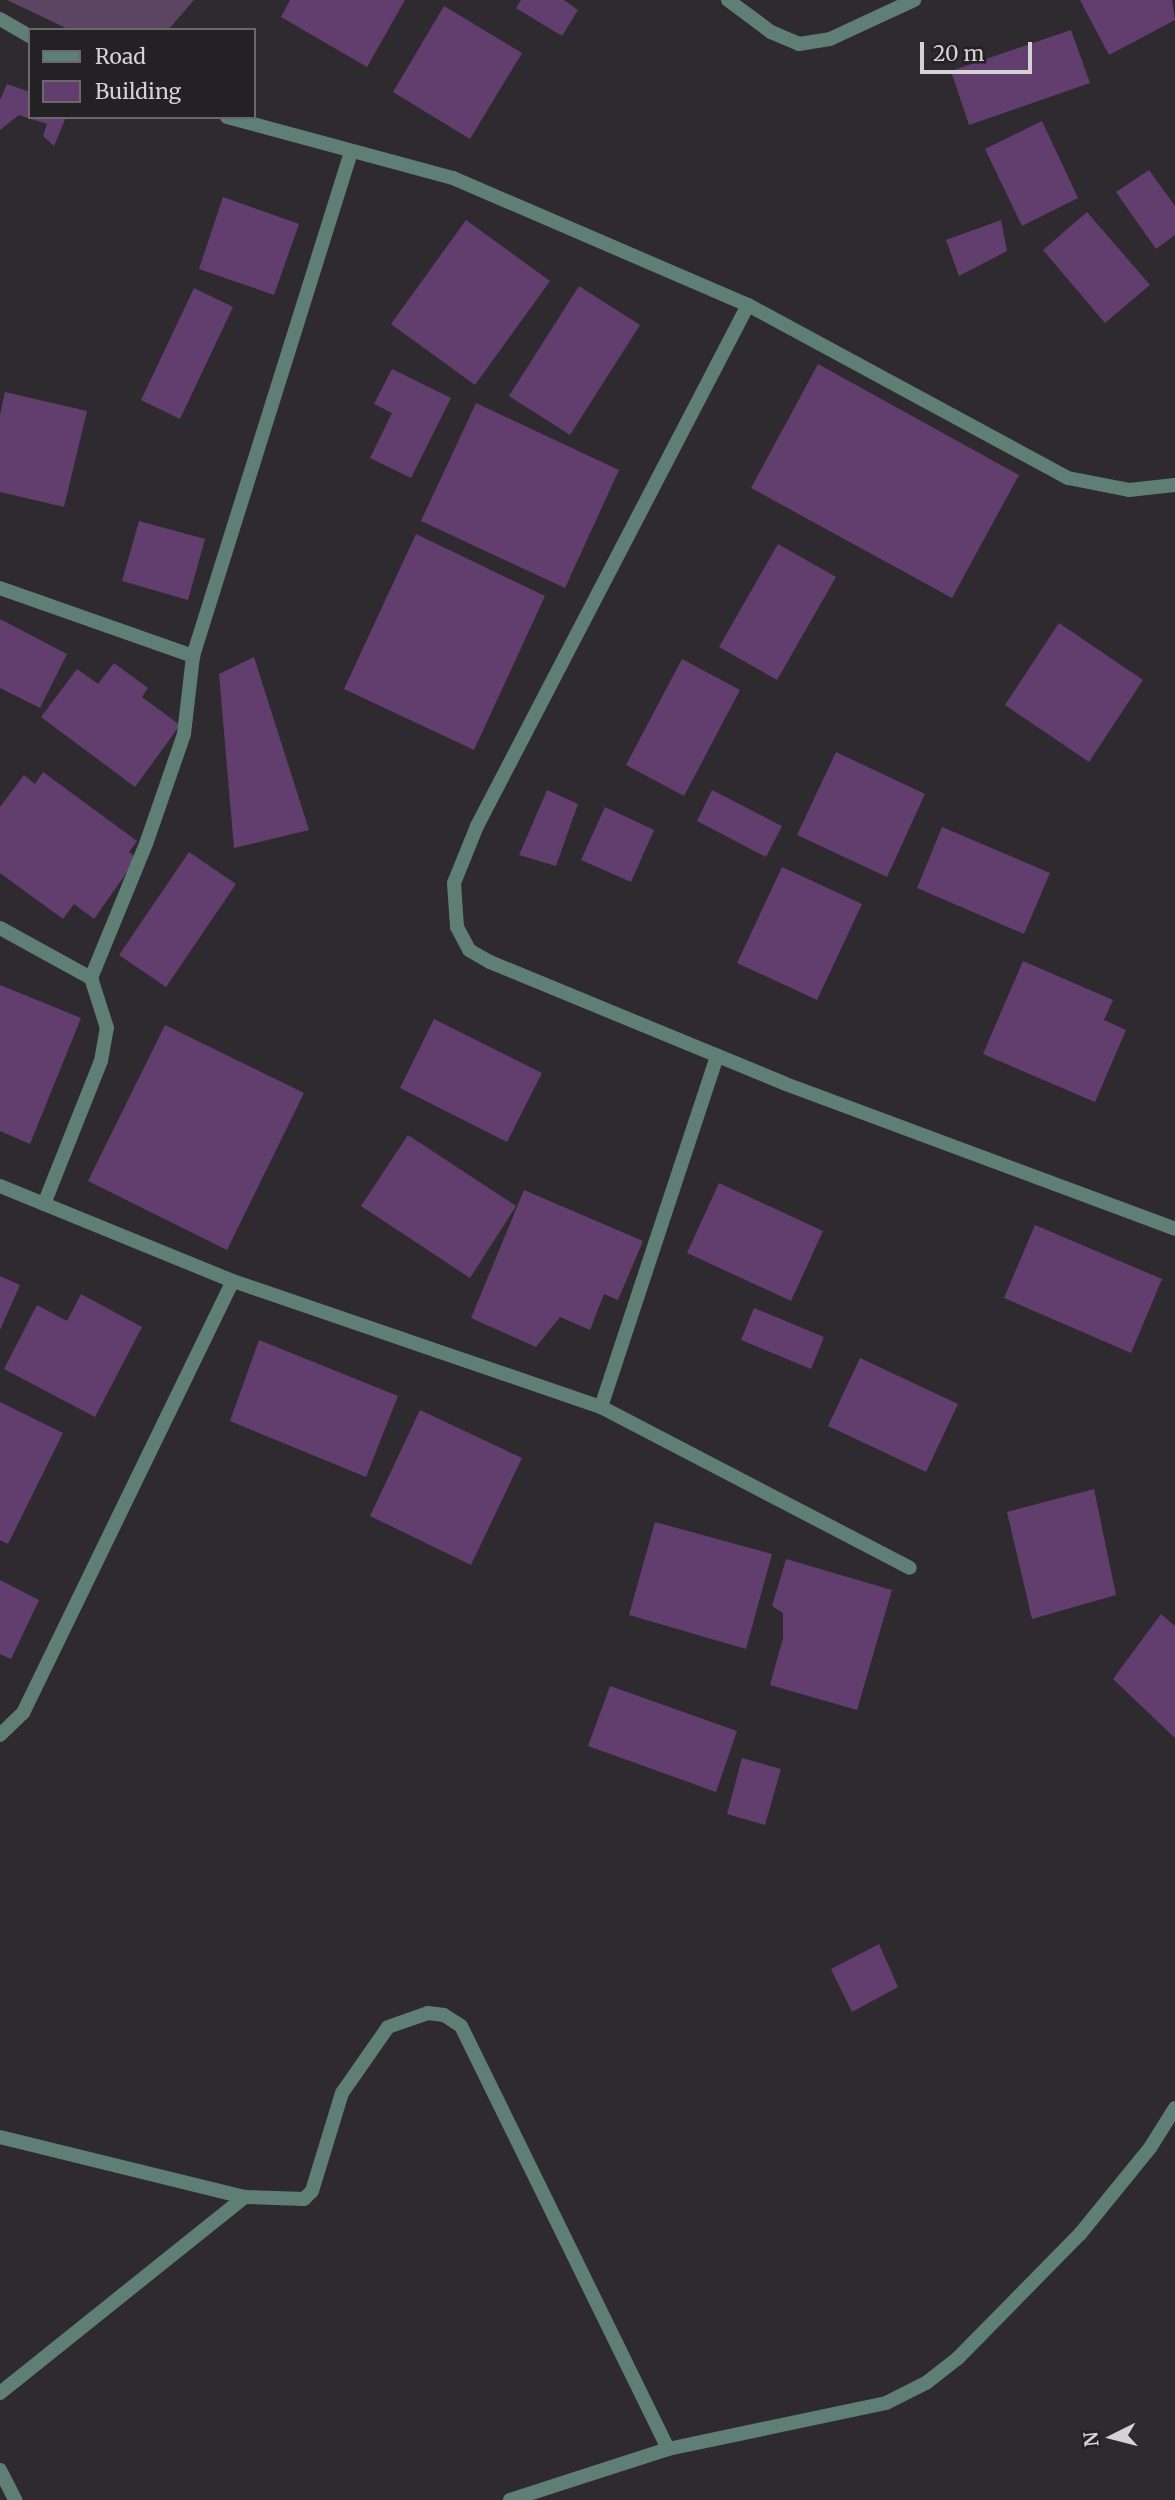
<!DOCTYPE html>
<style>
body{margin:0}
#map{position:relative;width:1175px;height:2500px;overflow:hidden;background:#2e2a2f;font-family:Merriweather,serif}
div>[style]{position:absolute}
.green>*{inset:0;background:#5b4563}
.building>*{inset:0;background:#613e6d}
.street>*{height:14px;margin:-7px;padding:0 7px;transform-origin:7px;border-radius:7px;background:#5f7f74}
span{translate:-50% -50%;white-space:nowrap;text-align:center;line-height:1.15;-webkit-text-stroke:5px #242125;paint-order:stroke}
.legend{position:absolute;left:28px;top:28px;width:228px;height:91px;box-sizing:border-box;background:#242125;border:2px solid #6b686c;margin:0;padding:9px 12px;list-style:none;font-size:21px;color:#d5d2d6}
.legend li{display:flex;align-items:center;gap:14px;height:35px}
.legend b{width:35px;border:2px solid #6b686c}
.north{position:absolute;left:1077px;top:2402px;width:70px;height:70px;-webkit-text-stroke:5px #242125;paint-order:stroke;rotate:264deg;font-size:19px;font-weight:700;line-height:28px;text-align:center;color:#d5d2d6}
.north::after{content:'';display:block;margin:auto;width:24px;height:32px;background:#d5d2d6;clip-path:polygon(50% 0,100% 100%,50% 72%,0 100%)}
.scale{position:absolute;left:920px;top:42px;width:112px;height:32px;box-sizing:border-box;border:4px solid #d5d2d6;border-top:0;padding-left:9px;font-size:21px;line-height:24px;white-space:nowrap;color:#d5d2d6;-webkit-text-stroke:5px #242125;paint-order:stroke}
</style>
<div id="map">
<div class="green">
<div style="clip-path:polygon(7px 0,194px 0,168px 30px,70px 30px)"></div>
</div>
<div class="building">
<div style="clip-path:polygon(290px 0,405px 0,367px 67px,281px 17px)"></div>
<div style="clip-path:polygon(521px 0,564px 0,578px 10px,562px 36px,516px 8px)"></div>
<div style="clip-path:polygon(1080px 0,1172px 0,1175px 20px,1109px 55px)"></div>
<div style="clip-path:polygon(444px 6px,522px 53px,470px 139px,393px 92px)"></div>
<div style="clip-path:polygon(1071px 30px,1090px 83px,969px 125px,951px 71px)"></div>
<div style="clip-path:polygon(7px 84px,30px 92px,30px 117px,66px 117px,54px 146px,43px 136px,47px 124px,19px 115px,0 130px,0 100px)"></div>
<div style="clip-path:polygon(1042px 121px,1078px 198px,1022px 226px,985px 149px)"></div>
<div style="clip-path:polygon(1149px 170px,1175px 206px,1175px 235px,1156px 249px,1116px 192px)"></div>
<div style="clip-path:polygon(223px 197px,299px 224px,274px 295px,199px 269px)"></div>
<div style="clip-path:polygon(1087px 212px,1150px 285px,1105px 323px,1043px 250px)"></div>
<div style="clip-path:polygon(466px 220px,550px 281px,475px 385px,391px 324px)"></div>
<div style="clip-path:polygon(1001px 220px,1007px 251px,959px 276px,946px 240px)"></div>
<div style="clip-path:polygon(579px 286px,640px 325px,570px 435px,509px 396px)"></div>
<div style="clip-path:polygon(194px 288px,233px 307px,180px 419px,141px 400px)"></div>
<div style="clip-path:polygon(818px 364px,1019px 475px,952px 598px,751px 488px)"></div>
<div style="clip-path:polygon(392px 369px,451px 398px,411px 478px,370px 458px,392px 413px,374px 404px)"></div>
<div style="clip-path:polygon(5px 392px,87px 411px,64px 507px,0 492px,0 415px)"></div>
<div style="clip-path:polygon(476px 403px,619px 470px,565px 588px,421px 521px)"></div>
<div style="clip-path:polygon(139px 521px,205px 539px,188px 600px,122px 581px)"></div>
<div style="clip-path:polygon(416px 534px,545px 596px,474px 750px,344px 689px)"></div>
<div style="clip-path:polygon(778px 544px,836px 577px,777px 680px,719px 647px)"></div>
<div style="clip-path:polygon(0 619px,67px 654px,40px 708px,0 688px)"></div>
<div style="clip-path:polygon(1059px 623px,1143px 680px,1089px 762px,1005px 705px)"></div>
<div style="clip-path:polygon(254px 657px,309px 830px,234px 848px,219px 674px)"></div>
<div style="clip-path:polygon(682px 659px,740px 690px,684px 796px,626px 765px)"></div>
<div style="clip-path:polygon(114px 663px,148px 688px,142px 697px,180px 725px,135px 787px,41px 717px,77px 669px,98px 684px)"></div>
<div style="clip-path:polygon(836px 752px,925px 794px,887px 877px,797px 835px)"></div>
<div style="clip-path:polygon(43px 772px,137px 841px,129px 852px,137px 858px,94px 919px,74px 904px,63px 919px,0 873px,0 807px,24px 775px,35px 784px)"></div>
<div style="clip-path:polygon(547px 790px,578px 804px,556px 866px,519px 855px)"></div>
<div style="clip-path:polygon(712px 790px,782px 826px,766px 857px,697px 821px)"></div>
<div style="clip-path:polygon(605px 807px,654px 830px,631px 882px,581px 860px)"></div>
<div style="clip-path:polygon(942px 827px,1050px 873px,1024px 934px,917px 888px)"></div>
<div style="clip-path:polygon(189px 852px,236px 884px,166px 987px,119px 955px)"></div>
<div style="clip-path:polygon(782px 867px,862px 904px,817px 1000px,737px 963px)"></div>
<div style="clip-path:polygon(1023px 961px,1113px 1000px,1104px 1020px,1126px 1030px,1095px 1102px,983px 1054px)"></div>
<div style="clip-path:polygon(0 985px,81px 1018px,30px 1144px,0 1131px)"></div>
<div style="clip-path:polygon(434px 1019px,542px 1073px,507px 1142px,400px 1088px)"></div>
<div style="clip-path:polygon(165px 1025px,304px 1093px,227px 1250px,88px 1181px)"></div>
<div style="clip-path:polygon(408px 1135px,516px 1206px,470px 1278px,361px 1206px)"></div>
<div style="clip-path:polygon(719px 1183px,823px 1231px,791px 1301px,687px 1253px)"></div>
<div style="clip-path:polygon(524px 1190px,643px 1241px,618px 1300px,604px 1294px,590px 1330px,560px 1317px,536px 1347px,471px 1318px)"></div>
<div style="clip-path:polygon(1035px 1225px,1162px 1279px,1131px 1353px,1004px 1298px)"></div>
<div style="clip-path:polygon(0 1276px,20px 1285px,0 1330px)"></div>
<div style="clip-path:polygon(81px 1294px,142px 1327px,95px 1417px,4px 1369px,37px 1305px,67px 1321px)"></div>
<div style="clip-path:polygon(754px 1308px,824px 1337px,811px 1369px,741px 1340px)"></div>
<div style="clip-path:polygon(259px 1340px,398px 1396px,366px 1477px,230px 1421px)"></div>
<div style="clip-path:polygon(860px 1358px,958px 1404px,926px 1472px,828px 1426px)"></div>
<div style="clip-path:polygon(0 1402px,63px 1433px,8px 1544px,0 1540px)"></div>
<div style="clip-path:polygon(420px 1410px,522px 1458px,471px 1565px,370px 1516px)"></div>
<div style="clip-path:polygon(1094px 1489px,1116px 1595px,1032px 1619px,1007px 1512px)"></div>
<div style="clip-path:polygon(655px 1522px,772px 1554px,746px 1649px,629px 1615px)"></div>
<div style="clip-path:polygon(786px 1559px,892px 1590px,857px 1710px,770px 1685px,783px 1638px,783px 1613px,772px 1606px)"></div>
<div style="clip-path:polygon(0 1580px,39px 1600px,11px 1659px,0 1654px)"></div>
<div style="clip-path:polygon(1161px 1614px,1175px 1626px,1175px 1738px,1113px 1679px)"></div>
<div style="clip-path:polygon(610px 1686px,737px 1731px,716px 1792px,588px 1746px)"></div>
<div style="clip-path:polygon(742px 1758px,781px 1769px,765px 1825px,727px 1814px)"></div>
<div style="clip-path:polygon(879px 1944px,898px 1987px,852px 2012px,831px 1969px)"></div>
</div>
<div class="street">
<div style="left:728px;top:0;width:54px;rotate:36.7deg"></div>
<div style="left:771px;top:32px;width:30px;rotate:23deg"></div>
<div style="left:799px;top:44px;width:31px;rotate:-9deg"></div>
<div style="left:830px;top:39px;width:93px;rotate:-24.9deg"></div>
<div style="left:0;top:19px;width:34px;rotate:30deg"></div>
<div style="left:227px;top:117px;width:234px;rotate:15.1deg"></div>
<div style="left:453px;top:178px;width:321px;rotate:23.3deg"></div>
<div style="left:748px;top:305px;width:364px;rotate:28.4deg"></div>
<div style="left:1068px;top:478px;width:62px;rotate:11.1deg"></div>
<div style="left:1129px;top:490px;width:46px;rotate:-6.2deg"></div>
<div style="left:748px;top:305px;width:587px;rotate:117.48deg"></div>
<div style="left:477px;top:826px;width:61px;rotate:112deg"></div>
<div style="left:454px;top:883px;width:44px;rotate:86.1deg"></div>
<div style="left:457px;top:927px;width:26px;rotate:62deg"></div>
<div style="left:469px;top:950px;width:24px;rotate:30deg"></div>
<div style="left:490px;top:962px;width:317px;rotate:22.4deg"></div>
<div style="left:783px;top:1083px;width:418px;rotate:20.4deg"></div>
<div style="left:0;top:588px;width:205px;rotate:19.4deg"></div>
<div style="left:0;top:928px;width:104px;rotate:28.8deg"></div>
<div style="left:0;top:1186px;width:252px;rotate:22.2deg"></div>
<div style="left:233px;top:1281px;width:389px;rotate:18.9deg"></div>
<div style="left:601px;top:1407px;width:348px;rotate:27.5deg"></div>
<div style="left:44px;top:1204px;width:154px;rotate:-68.3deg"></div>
<div style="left:101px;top:1061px;width:34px;rotate:-80deg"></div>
<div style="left:107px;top:1028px;width:52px;rotate:-107.7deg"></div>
<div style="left:91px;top:978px;width:145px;rotate:-67.7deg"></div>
<div style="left:146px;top:844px;width:116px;rotate:-70.9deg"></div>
<div style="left:184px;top:734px;width:79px;rotate:-83.4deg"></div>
<div style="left:193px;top:656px;width:528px;rotate:-72.59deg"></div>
<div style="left:601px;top:1407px;width:370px;rotate:-71.7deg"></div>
<div style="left:0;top:1735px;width:32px;rotate:-44deg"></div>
<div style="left:23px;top:1713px;width:480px;rotate:-64.1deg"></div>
<div style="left:0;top:2137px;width:252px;rotate:13.8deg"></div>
<div style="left:245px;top:2197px;width:59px;rotate:1.9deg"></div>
<div style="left:304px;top:2199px;width:11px;rotate:-45deg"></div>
<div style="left:312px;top:2191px;width:102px;rotate:-73deg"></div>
<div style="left:342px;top:2093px;width:80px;rotate:-55.1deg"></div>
<div style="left:388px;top:2027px;width:42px;rotate:-19.3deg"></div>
<div style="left:428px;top:2013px;width:16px;rotate:7deg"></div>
<div style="left:444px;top:2015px;width:20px;rotate:33deg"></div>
<div style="left:461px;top:2026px;width:471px;rotate:63.9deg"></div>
<div style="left:0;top:2393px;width:314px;rotate:-38.7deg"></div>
<div style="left:0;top:2470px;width:34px;rotate:63deg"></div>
<div style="left:510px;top:2500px;width:166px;rotate:-17.9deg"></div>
<div style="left:668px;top:2449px;width:223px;rotate:-11.9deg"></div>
<div style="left:886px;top:2403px;width:45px;rotate:-26.6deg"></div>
<div style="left:926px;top:2383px;width:41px;rotate:-38deg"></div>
<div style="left:958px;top:2358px;width:174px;rotate:-45.5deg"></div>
<div style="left:1080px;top:2234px;width:111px;rotate:-50.9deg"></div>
<div style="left:1150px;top:2148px;width:47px;rotate:-58deg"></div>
</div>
<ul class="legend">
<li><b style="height:9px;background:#5f7f74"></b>Road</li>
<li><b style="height:19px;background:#613e6d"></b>Building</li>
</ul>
<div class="north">N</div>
<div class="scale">20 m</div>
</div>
